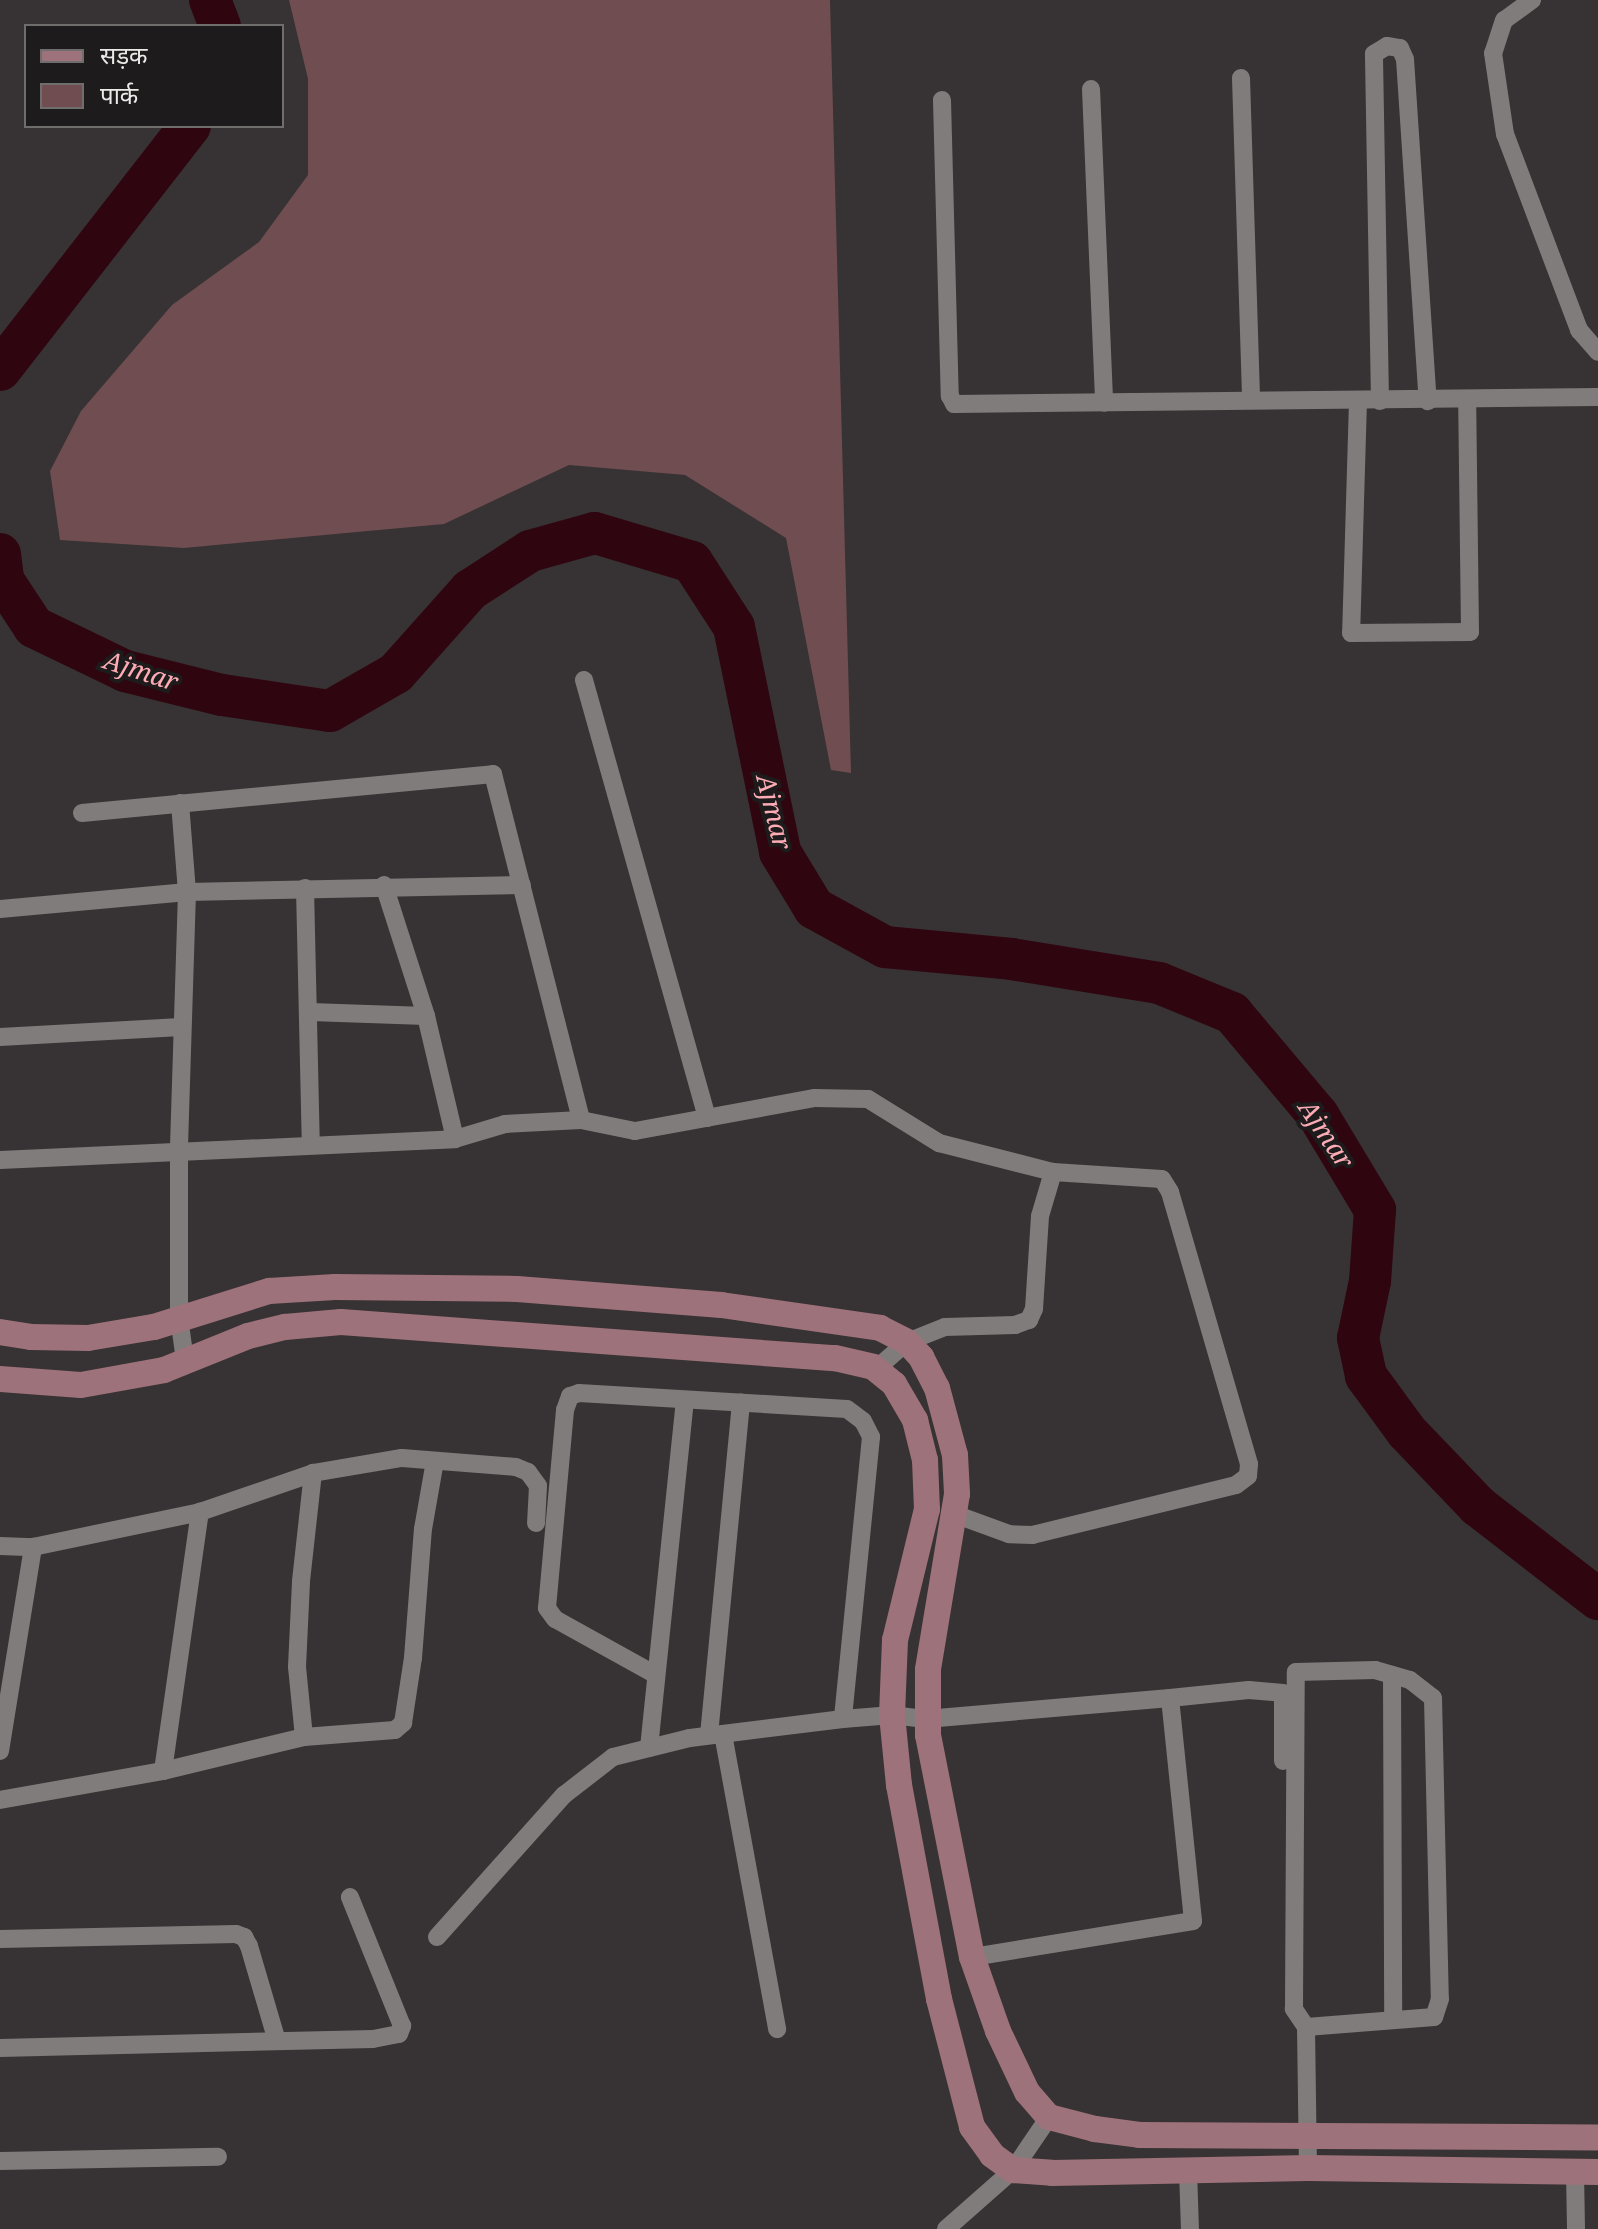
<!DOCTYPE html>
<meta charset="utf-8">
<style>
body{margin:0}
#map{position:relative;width:1598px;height:2229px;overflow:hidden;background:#373233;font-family:"Noto Serif","Noto Sans Devanagari",serif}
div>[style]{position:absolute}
.green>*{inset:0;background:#6f4d51}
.river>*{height:42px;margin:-21px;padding:0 21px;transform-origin:21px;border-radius:21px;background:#2f0610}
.street>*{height:18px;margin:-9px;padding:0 9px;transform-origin:9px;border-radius:9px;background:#817c7c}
.secondary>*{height:26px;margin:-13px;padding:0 13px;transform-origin:13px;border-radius:13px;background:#9e727a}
span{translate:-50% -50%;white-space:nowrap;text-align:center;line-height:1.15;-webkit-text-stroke:8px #1d1b1b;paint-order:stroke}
.water-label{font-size:26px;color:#fdacb5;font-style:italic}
.legend{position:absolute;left:24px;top:24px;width:260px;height:104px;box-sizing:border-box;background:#1d1b1b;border:2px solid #706d6d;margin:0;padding:10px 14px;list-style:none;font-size:24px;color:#ece9e9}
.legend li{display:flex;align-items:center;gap:16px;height:40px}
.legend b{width:40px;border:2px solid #706d6d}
</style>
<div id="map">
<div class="green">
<div style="clip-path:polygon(289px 0,830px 0,851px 773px,831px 770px,786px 538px,685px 475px,569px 465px,444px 524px,184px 548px,60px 540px,50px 471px,81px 411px,172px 305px,259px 242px,308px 175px,308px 79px)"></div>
</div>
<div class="river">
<div style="left:210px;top:0;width:28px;rotate:69deg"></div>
<div style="left:0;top:370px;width:309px;rotate:-52.1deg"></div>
<div style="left:0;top:554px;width:26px;rotate:83deg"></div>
<div style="left:3px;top:580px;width:56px;rotate:56.6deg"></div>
<div style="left:34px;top:627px;width:101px;rotate:25.8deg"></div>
<div style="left:125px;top:671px;width:100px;rotate:13.9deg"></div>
<div style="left:222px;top:695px;width:109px;rotate:8.4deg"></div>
<div style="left:330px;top:711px;width:76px;rotate:-29.9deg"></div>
<div style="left:396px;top:673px;width:111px;rotate:-48.3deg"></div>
<div style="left:470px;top:590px;width:72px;rotate:-33deg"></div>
<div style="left:530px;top:551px;width:67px;rotate:-15.5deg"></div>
<div style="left:595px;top:533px;width:101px;rotate:16.6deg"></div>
<div style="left:692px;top:562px;width:77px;rotate:57.1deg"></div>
<div style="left:734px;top:627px;width:230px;rotate:78.4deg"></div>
<div style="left:780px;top:852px;width:66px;rotate:58.7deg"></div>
<div style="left:814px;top:908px;width:81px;rotate:28.8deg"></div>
<div style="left:885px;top:947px;width:127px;rotate:5.4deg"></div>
<div style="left:1011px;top:959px;width:150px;rotate:9.2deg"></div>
<div style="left:1159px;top:983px;width:79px;rotate:22.3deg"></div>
<div style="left:1232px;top:1013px;width:133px;rotate:49.9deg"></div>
<div style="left:1318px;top:1115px;width:111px;rotate:59deg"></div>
<div style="left:1375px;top:1210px;width:71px;rotate:94deg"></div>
<div style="left:1370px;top:1281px;width:58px;rotate:101.9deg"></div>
<div style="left:1358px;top:1338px;width:39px;rotate:78deg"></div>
<div style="left:1366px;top:1376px;width:69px;rotate:53.8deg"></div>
<div style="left:1407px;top:1432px;width:103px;rotate:46.2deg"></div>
<div style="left:1478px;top:1506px;width:152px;rotate:37.8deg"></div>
</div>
<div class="street">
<div style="left:1532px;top:0;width:34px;rotate:144deg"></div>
<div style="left:1504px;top:20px;width:35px;rotate:108deg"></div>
<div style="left:1493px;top:53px;width:82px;rotate:81.6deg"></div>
<div style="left:1505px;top:134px;width:210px;rotate:69.3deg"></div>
<div style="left:1579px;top:330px;width:29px;rotate:49deg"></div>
<div style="left:1241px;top:78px;width:322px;rotate:88.2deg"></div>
<div style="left:1091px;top:89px;width:314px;rotate:87.6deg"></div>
<div style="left:942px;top:100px;width:296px;rotate:88.5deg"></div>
<div style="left:950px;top:396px;width:9px;rotate:63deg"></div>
<div style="left:954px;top:404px;width:644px;rotate:-0.62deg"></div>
<div style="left:1358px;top:401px;width:232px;rotate:91.7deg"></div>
<div style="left:1351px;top:633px;width:119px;rotate:-0.5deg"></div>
<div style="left:1470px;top:632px;width:232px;rotate:-90.7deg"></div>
<div style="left:1380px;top:401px;width:347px;rotate:-91deg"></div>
<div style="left:1374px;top:54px;width:15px;rotate:-32deg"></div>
<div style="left:1387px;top:46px;width:13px;rotate:9deg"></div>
<div style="left:1400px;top:48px;width:12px;rotate:66deg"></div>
<div style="left:1405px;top:59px;width:343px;rotate:86.2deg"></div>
<div style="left:584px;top:680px;width:455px;rotate:74.3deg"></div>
<div style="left:180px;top:803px;width:89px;rotate:85.5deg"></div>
<div style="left:187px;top:892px;width:257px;rotate:91.8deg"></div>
<div style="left:179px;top:1149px;width:168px;rotate:90deg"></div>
<div style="left:179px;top:1317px;width:44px;rotate:82.2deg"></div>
<div style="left:82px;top:813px;width:413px;rotate:-5.4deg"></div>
<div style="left:493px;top:774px;width:357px;rotate:75.7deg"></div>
<div style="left:384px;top:885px;width:138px;rotate:72.2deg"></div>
<div style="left:426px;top:1016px;width:126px;rotate:76.7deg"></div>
<div style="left:305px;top:888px;width:255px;rotate:88.7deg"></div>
<div style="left:0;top:909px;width:188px;rotate:-5.2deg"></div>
<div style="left:187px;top:892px;width:335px;rotate:-1.2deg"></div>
<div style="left:310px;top:1012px;width:116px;rotate:2deg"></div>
<div style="left:0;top:1037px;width:181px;rotate:-3.2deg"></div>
<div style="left:0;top:1160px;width:455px;rotate:-2.6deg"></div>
<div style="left:455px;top:1139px;width:52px;rotate:-16.7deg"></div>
<div style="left:505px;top:1124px;width:76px;rotate:-3deg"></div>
<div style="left:581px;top:1120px;width:55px;rotate:11.5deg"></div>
<div style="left:635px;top:1131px;width:183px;rotate:-10.4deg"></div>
<div style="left:815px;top:1098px;width:53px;rotate:1.1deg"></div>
<div style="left:868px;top:1099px;width:84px;rotate:31.8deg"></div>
<div style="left:939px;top:1143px;width:118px;rotate:14.3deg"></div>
<div style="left:1053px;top:1172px;width:109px;rotate:3.7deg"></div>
<div style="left:1162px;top:1179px;width:15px;rotate:58deg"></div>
<div style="left:1170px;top:1192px;width:283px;rotate:73.8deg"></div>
<div style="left:1249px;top:1464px;width:12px;rotate:95deg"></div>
<div style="left:1248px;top:1476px;width:15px;rotate:143deg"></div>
<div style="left:1236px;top:1485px;width:209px;rotate:166.2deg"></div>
<div style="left:1033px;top:1535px;width:24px;rotate:-178deg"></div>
<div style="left:1009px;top:1534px;width:59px;rotate:-160deg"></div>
<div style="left:876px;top:1369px;width:41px;rotate:-41.1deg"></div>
<div style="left:907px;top:1342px;width:41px;rotate:-21.5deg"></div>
<div style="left:945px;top:1327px;width:70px;rotate:-1.6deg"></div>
<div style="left:1015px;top:1325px;width:15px;rotate:-20deg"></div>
<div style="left:1029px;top:1320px;width:12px;rotate:-66deg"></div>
<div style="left:1034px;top:1309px;width:93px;rotate:-86.3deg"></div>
<div style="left:1040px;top:1216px;width:46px;rotate:-73.5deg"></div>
<div style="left:0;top:1546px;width:33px;rotate:2deg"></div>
<div style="left:33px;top:1547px;width:171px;rotate:-11.8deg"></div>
<div style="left:200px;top:1512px;width:120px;rotate:-19deg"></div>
<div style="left:313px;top:1473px;width:90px;rotate:-9.6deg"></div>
<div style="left:402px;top:1458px;width:114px;rotate:4.5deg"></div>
<div style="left:516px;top:1467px;width:13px;rotate:23deg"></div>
<div style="left:528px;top:1472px;width:17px;rotate:54deg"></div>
<div style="left:538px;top:1486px;width:37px;rotate:93deg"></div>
<div style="left:1375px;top:1670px;width:36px;rotate:16deg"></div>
<div style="left:1410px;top:1680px;width:29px;rotate:38deg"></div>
<div style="left:1433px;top:1698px;width:301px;rotate:88.7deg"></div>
<div style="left:1440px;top:1999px;width:19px;rotate:108deg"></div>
<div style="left:1434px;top:2017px;width:128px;rotate:175.5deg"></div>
<div style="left:1306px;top:2027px;width:22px;rotate:-124deg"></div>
<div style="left:1294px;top:2009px;width:337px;rotate:-89.7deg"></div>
<div style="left:1296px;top:1672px;width:79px;rotate:-1.5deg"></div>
<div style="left:656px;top:1675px;width:115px;rotate:-151deg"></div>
<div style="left:555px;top:1619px;width:14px;rotate:-126deg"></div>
<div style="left:547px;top:1608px;width:199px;rotate:-84.8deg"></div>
<div style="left:565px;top:1410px;width:15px;rotate:-70deg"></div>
<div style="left:570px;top:1396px;width:9px;rotate:-18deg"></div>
<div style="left:579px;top:1393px;width:268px;rotate:3.4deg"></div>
<div style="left:847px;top:1409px;width:20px;rotate:37deg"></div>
<div style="left:863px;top:1421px;width:18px;rotate:63deg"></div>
<div style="left:871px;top:1437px;width:283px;rotate:95.7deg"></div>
<div style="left:1392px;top:1675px;width:345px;rotate:89.8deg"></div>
<div style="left:1170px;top:1698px;width:79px;rotate:-5.8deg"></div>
<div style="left:1249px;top:1690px;width:34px;rotate:5deg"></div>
<div style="left:1283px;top:1693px;width:68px;rotate:90deg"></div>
<div style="left:723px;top:1734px;width:300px;rotate:79.6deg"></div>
<div style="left:709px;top:1735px;width:334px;rotate:-84.5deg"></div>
<div style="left:304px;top:1737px;width:91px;rotate:-4.4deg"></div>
<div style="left:395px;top:1730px;width:11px;rotate:-41deg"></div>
<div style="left:403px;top:1723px;width:66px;rotate:-81.3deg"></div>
<div style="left:413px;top:1658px;width:129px;rotate:-85.6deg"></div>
<div style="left:423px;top:1529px;width:69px;rotate:-80deg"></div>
<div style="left:649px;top:1748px;width:350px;rotate:-84.1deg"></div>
<div style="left:0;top:1751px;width:207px;rotate:-80.8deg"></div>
<div style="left:163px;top:1771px;width:262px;rotate:-81.9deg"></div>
<div style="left:0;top:1800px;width:166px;rotate:-10.1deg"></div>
<div style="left:163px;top:1771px;width:145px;rotate:-13.6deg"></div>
<div style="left:304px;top:1737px;width:70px;rotate:-95.7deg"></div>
<div style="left:297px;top:1667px;width:86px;rotate:-87.3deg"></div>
<div style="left:301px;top:1581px;width:109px;rotate:-83.7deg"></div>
<div style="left:437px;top:1937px;width:191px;rotate:-48.2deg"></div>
<div style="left:564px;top:1795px;width:62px;rotate:-37.8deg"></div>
<div style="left:613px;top:1757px;width:79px;rotate:-13.9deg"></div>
<div style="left:690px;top:1738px;width:154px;rotate:-7.1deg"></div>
<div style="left:843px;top:1719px;width:49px;rotate:-4.7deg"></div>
<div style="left:892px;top:1715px;width:34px;rotate:7deg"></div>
<div style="left:926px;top:1719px;width:245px;rotate:-4.9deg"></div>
<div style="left:1170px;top:1698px;width:224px;rotate:84.1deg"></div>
<div style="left:1193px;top:1921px;width:224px;rotate:170.7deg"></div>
<div style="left:0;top:1939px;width:236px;rotate:-1.2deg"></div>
<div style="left:236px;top:1934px;width:9px;rotate:21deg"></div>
<div style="left:244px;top:1937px;width:10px;rotate:61deg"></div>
<div style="left:249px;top:1946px;width:99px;rotate:73.6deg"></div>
<div style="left:1306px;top:2027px;width:141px;rotate:89.2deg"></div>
<div style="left:0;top:2048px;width:373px;rotate:-1.4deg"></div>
<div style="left:373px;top:2039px;width:26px;rotate:-11deg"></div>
<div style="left:399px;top:2034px;width:9px;rotate:-69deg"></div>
<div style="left:402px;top:2026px;width:139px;rotate:-112deg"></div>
<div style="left:0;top:2161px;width:218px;rotate:-1.1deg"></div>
<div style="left:1188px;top:2170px;width:59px;rotate:88.1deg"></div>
<div style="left:1575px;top:2171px;width:58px;rotate:89deg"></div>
<div style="left:946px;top:2229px;width:89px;rotate:-41.4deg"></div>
<div style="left:1013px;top:2170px;width:64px;rotate:-55.8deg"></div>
</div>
<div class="secondary">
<div style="left:0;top:1332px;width:31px;rotate:9deg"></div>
<div style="left:31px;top:1337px;width:57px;rotate:1deg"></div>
<div style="left:88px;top:1338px;width:67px;rotate:-9.5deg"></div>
<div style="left:154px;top:1327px;width:121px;rotate:-17.4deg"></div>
<div style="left:269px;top:1291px;width:66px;rotate:-3.5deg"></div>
<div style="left:335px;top:1287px;width:182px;rotate:0.6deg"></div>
<div style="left:517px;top:1289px;width:205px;rotate:4.5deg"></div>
<div style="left:721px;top:1305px;width:161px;rotate:8.2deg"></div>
<div style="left:880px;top:1328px;width:30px;rotate:27deg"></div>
<div style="left:907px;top:1342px;width:21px;rotate:47deg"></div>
<div style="left:921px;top:1357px;width:35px;rotate:63deg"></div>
<div style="left:937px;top:1388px;width:69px;rotate:75deg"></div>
<div style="left:955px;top:1455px;width:39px;rotate:87deg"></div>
<div style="left:957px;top:1494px;width:178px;rotate:99.4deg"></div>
<div style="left:928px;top:1670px;width:65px;rotate:90deg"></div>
<div style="left:928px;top:1735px;width:226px;rotate:78.8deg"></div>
<div style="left:972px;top:1957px;width:78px;rotate:70.6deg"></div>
<div style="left:998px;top:2031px;width:68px;rotate:64.6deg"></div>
<div style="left:1027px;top:2092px;width:33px;rotate:49deg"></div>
<div style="left:1049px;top:2117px;width:48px;rotate:14.6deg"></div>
<div style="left:1095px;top:2129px;width:45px;rotate:7.6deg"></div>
<div style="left:1140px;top:2135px;width:458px;rotate:0.3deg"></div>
<div style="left:0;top:1379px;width:81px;rotate:4.2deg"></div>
<div style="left:81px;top:1385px;width:84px;rotate:-10.2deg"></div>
<div style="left:164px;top:1370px;width:91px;rotate:-22deg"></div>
<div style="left:248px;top:1336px;width:38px;rotate:-14deg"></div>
<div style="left:285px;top:1327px;width:56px;rotate:-5.1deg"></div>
<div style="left:341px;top:1322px;width:495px;rotate:4.2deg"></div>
<div style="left:835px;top:1358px;width:39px;rotate:13deg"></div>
<div style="left:873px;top:1367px;width:27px;rotate:39deg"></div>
<div style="left:894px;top:1384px;width:42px;rotate:59.7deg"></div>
<div style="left:915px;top:1420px;width:41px;rotate:76deg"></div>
<div style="left:925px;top:1460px;width:49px;rotate:87.7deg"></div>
<div style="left:927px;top:1509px;width:135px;rotate:103.7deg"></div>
<div style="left:895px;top:1640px;width:75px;rotate:92.3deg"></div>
<div style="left:892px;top:1715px;width:70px;rotate:84.3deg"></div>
<div style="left:899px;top:1785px;width:218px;rotate:79.4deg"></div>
<div style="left:939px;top:1999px;width:132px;rotate:75.5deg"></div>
<div style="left:972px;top:2127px;width:34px;rotate:54deg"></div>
<div style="left:992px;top:2155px;width:26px;rotate:36deg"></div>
<div style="left:1013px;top:2170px;width:39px;rotate:4deg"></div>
<div style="left:1052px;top:2173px;width:256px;rotate:-1.1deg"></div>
<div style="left:1308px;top:2168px;width:290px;rotate:0.8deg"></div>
</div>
<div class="water-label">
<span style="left:141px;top:671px;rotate:18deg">Ajmar</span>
<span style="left:774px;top:812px;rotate:76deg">Ajmar</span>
<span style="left:1326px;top:1134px;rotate:56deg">Ajmar</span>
</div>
<ul class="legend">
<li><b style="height:10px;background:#9e727a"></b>सड़क</li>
<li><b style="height:22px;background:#6f4d51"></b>पार्क</li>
</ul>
</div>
